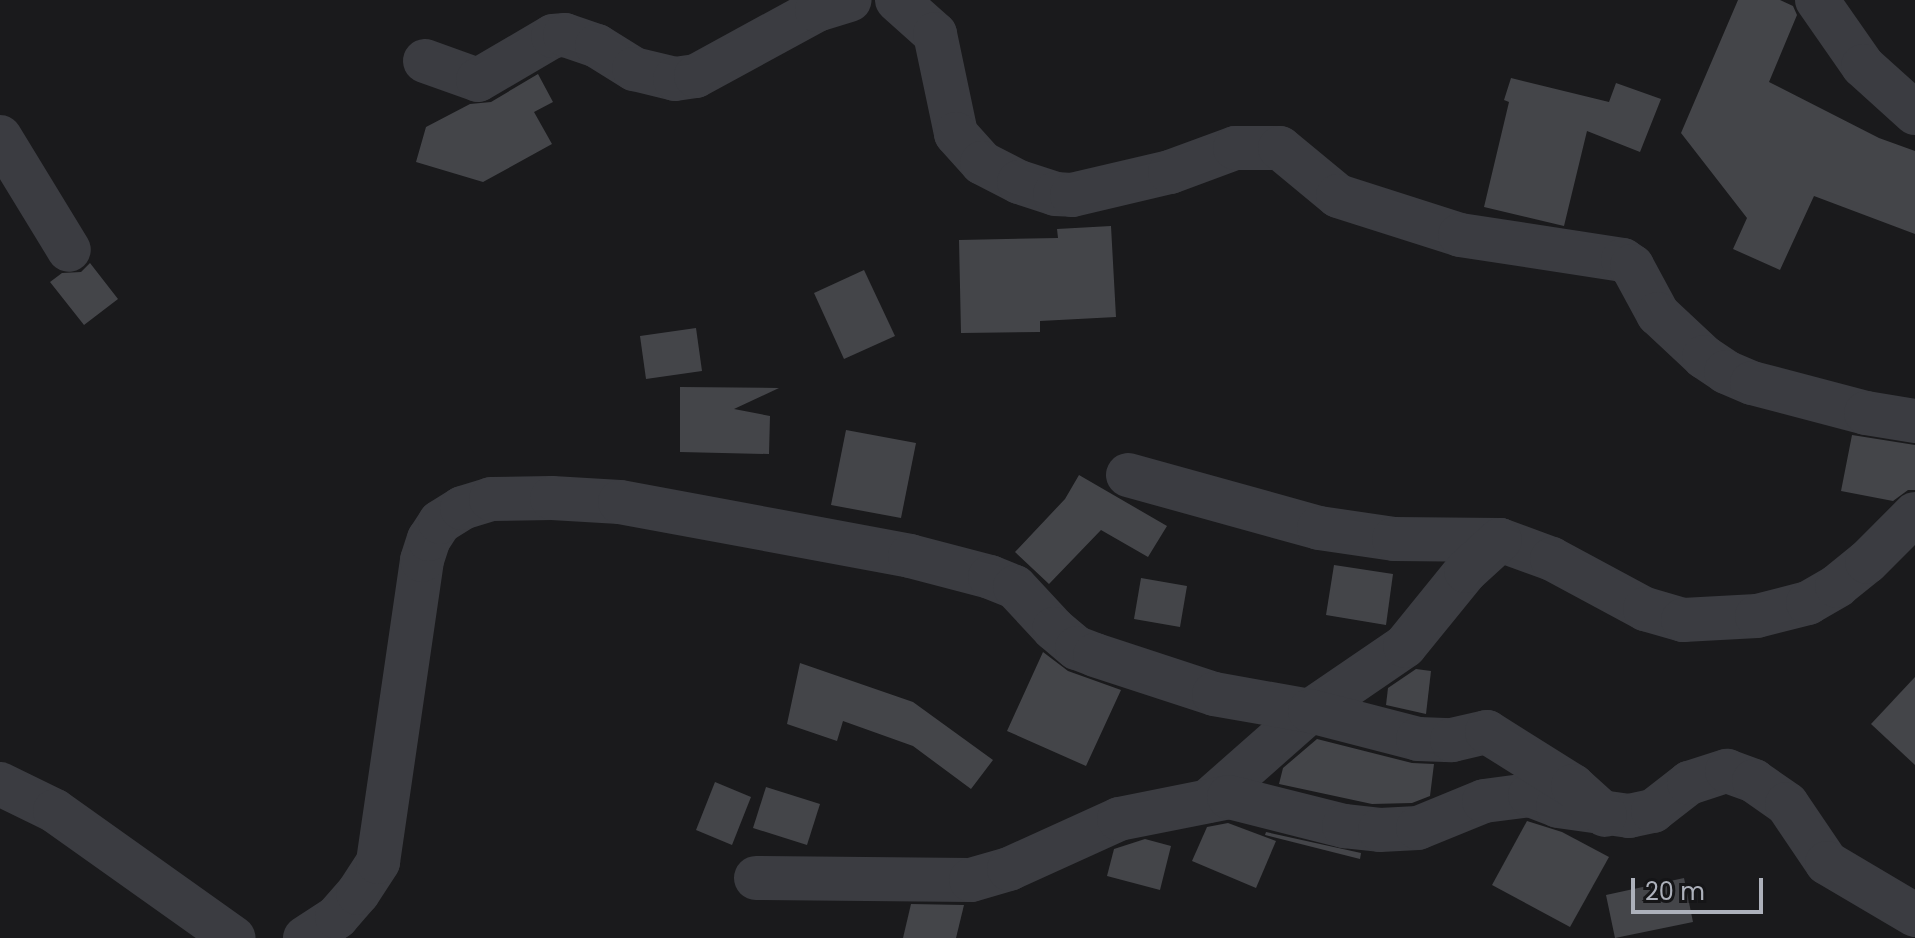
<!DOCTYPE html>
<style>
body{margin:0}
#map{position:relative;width:1915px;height:938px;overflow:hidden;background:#1a1a1c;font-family:Poppins,sans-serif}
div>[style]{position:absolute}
.building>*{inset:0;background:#444549}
.minor>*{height:44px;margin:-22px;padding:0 22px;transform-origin:22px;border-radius:22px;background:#3b3c41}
span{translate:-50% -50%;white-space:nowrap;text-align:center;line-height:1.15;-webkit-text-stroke:6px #151517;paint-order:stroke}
.scale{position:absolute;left:1631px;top:878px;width:132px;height:36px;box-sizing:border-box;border:4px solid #adb1bb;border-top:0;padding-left:10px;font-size:24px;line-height:28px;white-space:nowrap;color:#adb1bb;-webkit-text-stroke:6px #151517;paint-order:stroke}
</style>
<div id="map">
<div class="building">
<div style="clip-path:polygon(1738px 0,1780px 0,1793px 6px,1797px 15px,1769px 82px,1879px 138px,1915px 151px,1915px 234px,1814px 196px,1780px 270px,1733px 249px,1747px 218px,1681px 133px)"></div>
<div style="clip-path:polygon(538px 74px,553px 102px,534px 112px,552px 144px,483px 182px,416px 162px,426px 127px,470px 104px,491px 102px)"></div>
<div style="clip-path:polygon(1511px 78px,1609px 102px,1616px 83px,1661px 99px,1640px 152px,1587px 131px,1564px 226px,1484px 207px,1509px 102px,1504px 100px)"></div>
<div style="clip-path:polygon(1111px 226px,1116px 317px,1040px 321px,1040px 332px,961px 333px,959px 240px,1058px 238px,1057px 229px)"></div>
<div style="clip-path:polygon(90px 263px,118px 299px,84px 325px,50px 282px,62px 273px,81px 272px)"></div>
<div style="clip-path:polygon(864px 270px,895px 336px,844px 359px,814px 293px)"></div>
<div style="clip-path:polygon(696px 328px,702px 371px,646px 379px,640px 336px)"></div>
<div style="clip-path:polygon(680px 387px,779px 388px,734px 409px,770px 416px,769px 454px,680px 452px)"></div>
<div style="clip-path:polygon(846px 430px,916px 443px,901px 518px,831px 505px)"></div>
<div style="clip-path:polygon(1852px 435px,1915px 445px,1915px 490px,1908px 490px,1893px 501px,1841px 491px)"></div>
<div style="clip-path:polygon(1079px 475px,1167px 526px,1148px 557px,1101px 530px,1049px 584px,1015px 552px,1065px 499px)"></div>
<div style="clip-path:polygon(1334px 565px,1393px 574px,1386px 625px,1326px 615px)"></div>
<div style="clip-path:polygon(1141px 578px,1187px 586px,1180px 627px,1134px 619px)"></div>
<div style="clip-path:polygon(1043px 652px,1068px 671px,1121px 690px,1086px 766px,1007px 731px)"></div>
<div style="clip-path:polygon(800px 663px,913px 702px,993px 760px,971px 789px,913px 746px,843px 721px,837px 741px,787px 724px)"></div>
<div style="clip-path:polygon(1416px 669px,1431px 671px,1426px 714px,1386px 705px,1388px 688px)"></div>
<div style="clip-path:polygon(1915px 677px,1915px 765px,1871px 724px)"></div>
<div style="clip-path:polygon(1317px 739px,1412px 763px,1434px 764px,1430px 796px,1412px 803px,1372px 804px,1279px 784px,1283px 768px)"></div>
<div style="clip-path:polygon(715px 782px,751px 797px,732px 845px,696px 830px)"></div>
<div style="clip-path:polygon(766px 787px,820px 804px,807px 845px,753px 828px)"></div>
<div style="clip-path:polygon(1527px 821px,1562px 832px,1609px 857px,1570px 927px,1492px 885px)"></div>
<div style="clip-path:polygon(1228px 823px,1276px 841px,1256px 888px,1192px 861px,1207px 827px)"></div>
<div style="clip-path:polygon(1266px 832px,1361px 853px,1360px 859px,1265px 835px)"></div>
<div style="clip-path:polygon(1145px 839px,1171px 846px,1160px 890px,1107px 876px,1114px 849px)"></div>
<div style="clip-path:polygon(1684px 878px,1693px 922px,1615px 938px,1606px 895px)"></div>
<div style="clip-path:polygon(911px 904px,964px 905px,956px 938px,903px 938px)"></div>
</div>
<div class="minor">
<div style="left:897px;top:0;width:51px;rotate:41.8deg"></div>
<div style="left:935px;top:34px;width:102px;rotate:78.1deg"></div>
<div style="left:956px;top:134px;width:39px;rotate:48deg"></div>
<div style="left:982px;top:163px;width:42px;rotate:27.2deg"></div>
<div style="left:1019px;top:182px;width:38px;rotate:18deg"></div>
<div style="left:1055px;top:194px;width:17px;rotate:3deg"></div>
<div style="left:1072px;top:195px;width:101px;rotate:-13.2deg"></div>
<div style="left:1170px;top:172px;width:69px;rotate:-20.3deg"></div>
<div style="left:1235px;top:148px;width:45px"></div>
<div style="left:1280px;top:148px;width:75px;rotate:39.6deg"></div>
<div style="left:1338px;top:196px;width:128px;rotate:17.7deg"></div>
<div style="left:1460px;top:235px;width:165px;rotate:8.7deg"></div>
<div style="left:1623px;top:260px;width:11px;rotate:34deg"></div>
<div style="left:1632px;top:266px;width:55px;rotate:61.6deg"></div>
<div style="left:1658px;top:314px;width:63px;rotate:43.1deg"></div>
<div style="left:1704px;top:357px;width:27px;rotate:34deg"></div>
<div style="left:1726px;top:372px;width:28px;rotate:23deg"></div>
<div style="left:1752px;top:383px;width:118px;rotate:14.7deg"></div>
<div style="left:1866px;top:413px;width:50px;rotate:9.3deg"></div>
<div style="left:1817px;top:0;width:80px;rotate:55.1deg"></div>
<div style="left:1863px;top:66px;width:70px;rotate:42.1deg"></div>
<div style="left:425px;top:61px;width:56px;rotate:19.7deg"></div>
<div style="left:478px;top:80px;width:87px;rotate:-30.4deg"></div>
<div style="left:553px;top:36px;width:12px;rotate:-5deg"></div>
<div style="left:565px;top:35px;width:34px;rotate:19deg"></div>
<div style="left:597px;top:46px;width:44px;rotate:31.9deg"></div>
<div style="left:634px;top:69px;width:42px;rotate:13.7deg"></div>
<div style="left:675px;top:79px;width:21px;rotate:-8deg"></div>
<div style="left:696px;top:76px;width:138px;rotate:-28.6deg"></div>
<div style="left:817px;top:10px;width:34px;rotate:-17deg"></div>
<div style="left:0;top:137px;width:132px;rotate:58.6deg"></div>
<div style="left:1128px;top:475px;width:198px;rotate:15.5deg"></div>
<div style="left:1319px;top:528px;width:76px;rotate:8.3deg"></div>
<div style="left:1394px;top:539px;width:106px;rotate:0.5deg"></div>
<div style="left:1500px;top:540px;width:55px;rotate:20.1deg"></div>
<div style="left:1552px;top:559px;width:106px;rotate:28.3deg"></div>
<div style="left:1645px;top:609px;width:40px;rotate:16deg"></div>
<div style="left:1683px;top:620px;width:74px;rotate:-3.1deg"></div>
<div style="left:1757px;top:616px;width:53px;rotate:-14.3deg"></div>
<div style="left:1808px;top:603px;width:34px;rotate:-30deg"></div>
<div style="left:1837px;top:586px;width:38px;rotate:-39deg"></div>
<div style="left:1867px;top:562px;width:68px;rotate:-45deg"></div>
<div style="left:0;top:784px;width:61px;rotate:26.1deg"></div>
<div style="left:55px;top:811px;width:219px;rotate:35.4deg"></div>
<div style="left:1208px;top:801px;width:136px;rotate:-41.4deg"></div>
<div style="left:1310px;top:711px;width:115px;rotate:-34.4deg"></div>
<div style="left:1405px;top:646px;width:97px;rotate:-50.9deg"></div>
<div style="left:1466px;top:571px;width:46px;rotate:-42.4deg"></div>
<div style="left:756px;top:878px;width:215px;rotate:0.5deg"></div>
<div style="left:971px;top:880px;width:40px;rotate:-16deg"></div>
<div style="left:1009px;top:869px;width:121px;rotate:-24.4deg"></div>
<div style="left:1119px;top:819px;width:112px;rotate:-11.3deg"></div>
<div style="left:1229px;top:797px;width:119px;rotate:14.2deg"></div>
<div style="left:1344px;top:826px;width:36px;rotate:6deg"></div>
<div style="left:1380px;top:830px;width:38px;rotate:-3deg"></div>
<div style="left:1418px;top:828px;width:71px;rotate:-22.2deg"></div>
<div style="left:1484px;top:801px;width:46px;rotate:-7.4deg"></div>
<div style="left:1530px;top:795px;width:30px;rotate:21deg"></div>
<div style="left:1558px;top:806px;width:72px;rotate:8deg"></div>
<div style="left:1629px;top:816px;width:25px;rotate:-12deg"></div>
<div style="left:1653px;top:811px;width:46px;rotate:-37.9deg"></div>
<div style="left:1689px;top:783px;width:40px;rotate:-18deg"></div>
<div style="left:1727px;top:771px;width:29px;rotate:20deg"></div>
<div style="left:1754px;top:781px;width:40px;rotate:34.9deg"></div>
<div style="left:1787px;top:804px;width:71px;rotate:55.9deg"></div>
<div style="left:1827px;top:863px;width:102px;rotate:30.6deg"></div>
<div style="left:305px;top:938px;width:38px;rotate:-33deg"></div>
<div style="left:337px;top:917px;width:32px;rotate:-49deg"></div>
<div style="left:358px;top:893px;width:37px;rotate:-57deg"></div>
<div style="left:378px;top:862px;width:305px;rotate:-81.7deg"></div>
<div style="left:422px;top:560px;width:22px;rotate:-72deg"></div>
<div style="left:429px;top:539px;width:20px;rotate:-57deg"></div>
<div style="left:440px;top:522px;width:26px;rotate:-32deg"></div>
<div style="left:462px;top:508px;width:30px;rotate:-17deg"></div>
<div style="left:491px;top:499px;width:61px;rotate:-0.9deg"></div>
<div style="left:552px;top:498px;width:68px;rotate:3.4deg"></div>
<div style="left:620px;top:502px;width:295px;rotate:10.5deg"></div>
<div style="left:910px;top:556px;width:83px;rotate:14.7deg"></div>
<div style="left:990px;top:577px;width:27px;rotate:22deg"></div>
<div style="left:1015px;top:587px;width:57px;rotate:47.1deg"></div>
<div style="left:1054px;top:629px;width:30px;rotate:40deg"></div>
<div style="left:1077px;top:648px;width:19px;rotate:21deg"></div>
<div style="left:1095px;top:655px;width:125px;rotate:18.1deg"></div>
<div style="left:1214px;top:694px;width:97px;rotate:10deg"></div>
<div style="left:1310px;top:711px;width:112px;rotate:14.5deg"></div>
<div style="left:1418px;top:739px;width:34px;rotate:2deg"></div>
<div style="left:1452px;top:740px;width:36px;rotate:-13deg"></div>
<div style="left:1487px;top:732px;width:102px;rotate:32.1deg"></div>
<div style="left:1573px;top:786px;width:43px;rotate:42.2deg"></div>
</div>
<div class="scale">20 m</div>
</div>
